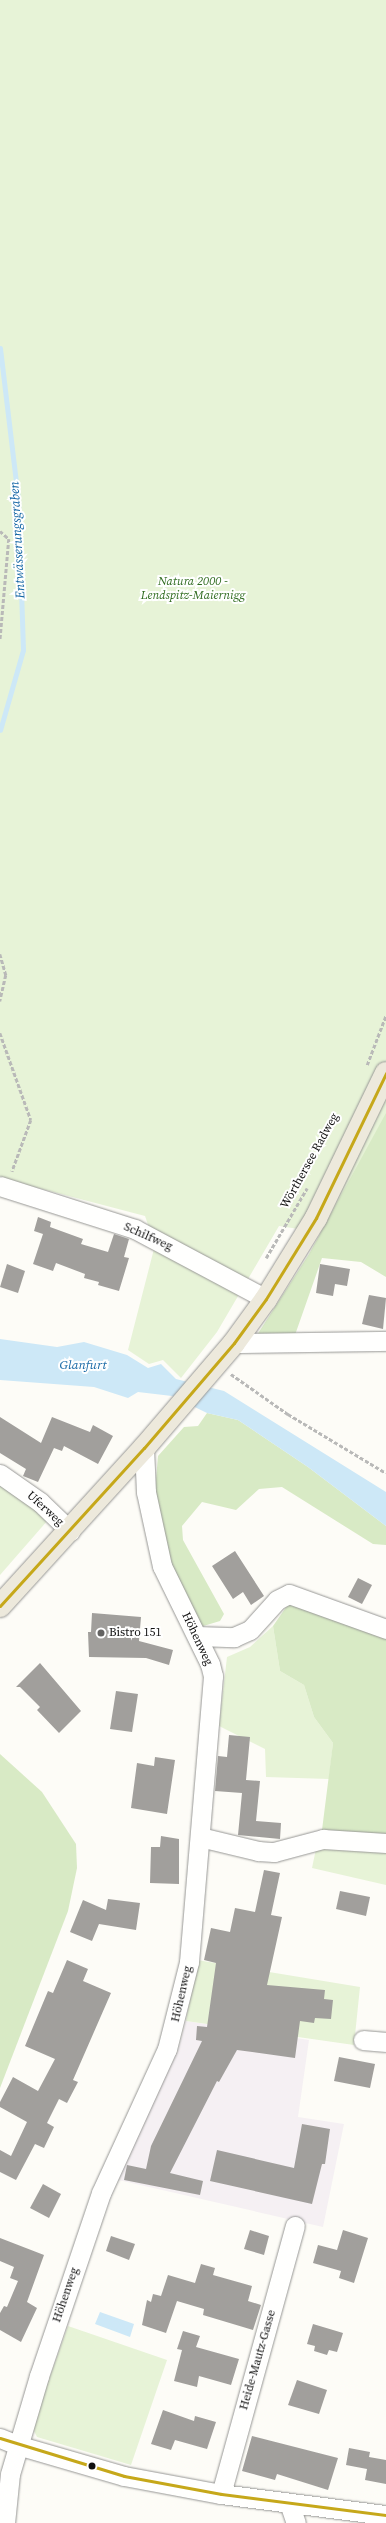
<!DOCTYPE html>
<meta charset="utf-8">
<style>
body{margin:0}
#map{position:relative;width:386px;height:2523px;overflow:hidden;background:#fdfcf7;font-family:"Source Serif 4",serif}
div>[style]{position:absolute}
.industrial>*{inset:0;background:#f5f0f3}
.green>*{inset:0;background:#e7f3d7}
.forest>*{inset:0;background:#d8eac5}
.water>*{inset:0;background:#cde8f7}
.stream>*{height:5px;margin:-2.5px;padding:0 2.5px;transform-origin:2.5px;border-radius:2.5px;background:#cde8f7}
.building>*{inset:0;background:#a19f9c}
.path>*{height:2.5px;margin-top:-1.25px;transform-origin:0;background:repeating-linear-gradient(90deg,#b9b9b8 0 4px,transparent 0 6px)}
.roads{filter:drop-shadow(0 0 1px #979795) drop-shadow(0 0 1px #979795)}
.minor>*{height:19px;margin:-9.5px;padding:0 9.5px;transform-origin:9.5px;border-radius:9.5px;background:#fffffe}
.major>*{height:22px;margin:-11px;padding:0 11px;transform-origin:11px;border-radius:11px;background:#ede9dc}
.bus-1>*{height:3px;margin:-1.5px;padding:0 1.5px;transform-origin:1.5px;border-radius:1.5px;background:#c6a81a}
.dots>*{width:11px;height:11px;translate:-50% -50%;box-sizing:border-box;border:2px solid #fff;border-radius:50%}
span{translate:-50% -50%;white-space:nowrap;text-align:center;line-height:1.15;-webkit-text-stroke:4px #fff;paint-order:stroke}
.park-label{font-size:12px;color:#2f6b1f;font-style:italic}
.street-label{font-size:12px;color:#111}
.poi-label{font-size:12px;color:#111}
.left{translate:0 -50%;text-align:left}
.water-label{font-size:13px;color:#1768a6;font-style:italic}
</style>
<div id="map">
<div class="industrial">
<div style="clip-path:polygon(186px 2021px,309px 2040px,298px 2117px,344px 2124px,323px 2227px,114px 2179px,178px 2050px)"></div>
</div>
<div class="green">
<div style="clip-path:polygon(0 0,386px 0,386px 1248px,364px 1239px,279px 1226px,217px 1332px,181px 1378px,163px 1360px,149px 1364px,128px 1350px,155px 1245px,145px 1216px,0 1178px)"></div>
<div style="clip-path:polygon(0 1480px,48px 1520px,0 1575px)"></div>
<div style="clip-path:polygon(273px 1626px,280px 1671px,304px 1685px,314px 1717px,333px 1743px,329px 1779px,266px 1777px,265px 1749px,219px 1726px,227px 1657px,250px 1647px)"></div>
<div style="clip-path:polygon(317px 1844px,386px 1850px,386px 1885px,312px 1868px)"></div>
<div style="clip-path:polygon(197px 1960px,360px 1987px,354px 2045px,186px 2021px)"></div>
<div style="clip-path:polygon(68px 2326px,167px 2360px,131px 2465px,37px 2437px,32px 2427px)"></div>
</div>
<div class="forest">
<div style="clip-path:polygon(386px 1113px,386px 1277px,361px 1262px,322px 1258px,295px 1335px,257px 1335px,309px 1254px)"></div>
<div style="clip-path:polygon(207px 1413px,238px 1420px,308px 1467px,386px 1526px,386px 1545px,373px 1544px,282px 1487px,259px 1489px,236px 1510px,202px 1502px,182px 1526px,183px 1540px,224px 1614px,220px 1621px,200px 1627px,168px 1565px,155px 1491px,158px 1456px,184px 1427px,198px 1426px)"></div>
<div style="clip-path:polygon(289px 1603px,386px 1637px,386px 1835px,322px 1830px,333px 1743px,314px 1717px,304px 1685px,280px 1671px,273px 1626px)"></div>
<div style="clip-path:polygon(0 1754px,42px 1792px,76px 1844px,77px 1868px,68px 1911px,0 2088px)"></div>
</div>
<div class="water">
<div style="clip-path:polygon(0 1339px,57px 1347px,84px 1342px,127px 1355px,148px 1368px,161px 1364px,176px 1379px,224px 1391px,386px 1492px,386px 1526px,308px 1467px,238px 1420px,207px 1413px,172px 1396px,138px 1392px,128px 1398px,94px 1387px,0 1380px)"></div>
<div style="clip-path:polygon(100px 2312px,134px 2324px,130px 2337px,95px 2324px)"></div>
</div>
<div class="stream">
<div style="left:0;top:348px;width:152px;rotate:83.2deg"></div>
<div style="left:18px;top:499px;width:151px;rotate:88.1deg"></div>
<div style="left:23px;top:650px;width:83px;rotate:106deg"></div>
</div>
<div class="building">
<div style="clip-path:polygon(38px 1217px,51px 1222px,50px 1227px,83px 1239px,81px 1244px,108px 1252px,114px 1234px,129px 1239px,124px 1257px,129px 1258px,119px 1291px,98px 1285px,99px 1282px,84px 1278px,85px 1274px,56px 1263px,53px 1271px,33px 1264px,43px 1234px,34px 1231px)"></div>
<div style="clip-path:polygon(7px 1264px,25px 1271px,18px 1293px,0 1287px)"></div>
<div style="clip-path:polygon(320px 1264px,350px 1269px,347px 1286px,335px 1284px,333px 1296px,316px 1293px)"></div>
<div style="clip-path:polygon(369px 1295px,386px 1298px,383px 1329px,362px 1324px)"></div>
<div style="clip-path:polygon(0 1417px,41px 1443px,52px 1417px,90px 1432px,93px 1425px,113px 1436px,98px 1464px,64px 1446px,62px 1451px,54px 1448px,38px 1482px,23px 1476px,26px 1469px,0 1453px)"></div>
<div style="clip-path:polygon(235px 1551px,264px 1596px,251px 1605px,243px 1592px,233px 1599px,212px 1566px)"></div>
<div style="clip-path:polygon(358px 1578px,372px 1585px,362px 1604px,348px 1597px)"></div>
<div style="clip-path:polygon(92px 1613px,141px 1617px,139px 1641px,173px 1650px,169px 1665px,146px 1658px,89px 1657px,88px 1632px,91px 1632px)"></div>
<div style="clip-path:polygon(40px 1663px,81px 1711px,59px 1733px,37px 1710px,40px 1707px,20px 1687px,16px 1687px)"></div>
<div style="clip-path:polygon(116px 1691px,138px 1694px,132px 1732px,110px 1729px)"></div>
<div style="clip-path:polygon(229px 1735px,250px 1737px,246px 1780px,260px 1781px,256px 1821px,281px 1823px,280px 1839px,238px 1835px,242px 1793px,215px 1791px,218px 1756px,227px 1757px)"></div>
<div style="clip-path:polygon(155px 1757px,175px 1760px,167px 1814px,131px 1808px,137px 1763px,154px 1766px)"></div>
<div style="clip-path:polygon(161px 1836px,179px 1839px,179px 1884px,150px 1883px,151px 1847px,160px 1847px)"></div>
<div style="clip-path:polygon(264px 1870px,280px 1873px,271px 1915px,282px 1917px,267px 1985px,325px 1990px,324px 1999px,333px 2000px,331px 2019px,315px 2018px,314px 2023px,300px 2021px,295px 2058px,237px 2050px,219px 2082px,217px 2081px,170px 2173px,203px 2181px,200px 2195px,124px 2180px,127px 2165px,146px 2169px,151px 2146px,202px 2041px,196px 2040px,197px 2026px,207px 2027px,216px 1963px,204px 1960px,211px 1928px,230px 1932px,235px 1908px,255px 1912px)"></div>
<div style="clip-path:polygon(340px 1891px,370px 1897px,366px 1916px,336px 1909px)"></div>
<div style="clip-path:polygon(108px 1899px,140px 1903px,136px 1930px,99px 1924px,92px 1941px,70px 1932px,83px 1900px,106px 1910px)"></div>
<div style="clip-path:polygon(67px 1960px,88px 1969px,83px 1981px,111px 1993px,73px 2080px,78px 2082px,67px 2103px,59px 2099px,47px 2123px,54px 2127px,44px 2148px,35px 2144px,16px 2180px,0 2172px,0 2150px,11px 2156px,27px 2122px,0 2107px,0 2102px,13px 2077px,38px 2091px,55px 2059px,25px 2046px,48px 1991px,53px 1993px)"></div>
<div style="clip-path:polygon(339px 2057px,375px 2064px,370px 2088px,334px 2081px)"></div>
<div style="clip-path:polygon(302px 2124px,330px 2129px,325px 2164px,322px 2164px,312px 2204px,210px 2181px,217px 2150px,294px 2168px)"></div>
<div style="clip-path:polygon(43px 2184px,61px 2194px,49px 2218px,30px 2208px)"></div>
<div style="clip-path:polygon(250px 2230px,269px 2236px,264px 2255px,244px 2249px)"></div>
<div style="clip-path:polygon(343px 2230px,368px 2238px,354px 2283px,339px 2278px,341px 2271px,313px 2263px,318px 2245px,337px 2250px)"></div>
<div style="clip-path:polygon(111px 2236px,135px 2244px,129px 2260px,106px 2251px)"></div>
<div style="clip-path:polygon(0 2238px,44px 2255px,27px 2302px,37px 2308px,21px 2342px,0 2330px,0 2313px,4px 2306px,7px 2307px,18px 2281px,10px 2278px,14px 2267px,0 2261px)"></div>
<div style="clip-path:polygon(201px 2264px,215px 2268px,213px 2275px,252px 2286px,248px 2301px,261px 2305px,253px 2330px,203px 2315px,204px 2309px,177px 2301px,166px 2333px,142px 2325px,147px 2300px,151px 2302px,153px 2294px,161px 2296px,168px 2275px,195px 2283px)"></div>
<div style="clip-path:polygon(313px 2324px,343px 2333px,337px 2352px,329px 2350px,327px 2355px,314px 2351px,315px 2346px,307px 2344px)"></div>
<div style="clip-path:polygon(183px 2331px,200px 2336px,196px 2347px,239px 2359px,231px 2385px,199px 2376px,197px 2387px,174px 2381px,182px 2350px,177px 2349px)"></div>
<div style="clip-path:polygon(297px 2380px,327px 2390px,319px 2414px,288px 2405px)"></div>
<div style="clip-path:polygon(163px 2410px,194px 2421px,195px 2416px,216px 2422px,207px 2449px,175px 2440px,171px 2450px,151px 2444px)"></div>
<div style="clip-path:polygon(252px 2436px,338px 2458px,328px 2490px,277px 2474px,275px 2480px,242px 2471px)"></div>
<div style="clip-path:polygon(349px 2448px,370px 2452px,369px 2457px,386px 2460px,386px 2484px,365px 2480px,367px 2469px,346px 2465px)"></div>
</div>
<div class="path">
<div style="left:0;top:531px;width:12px;rotate:42deg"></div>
<div style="left:9px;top:539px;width:102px;rotate:95deg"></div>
<div style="left:0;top:954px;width:22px;rotate:74deg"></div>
<div style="left:6px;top:975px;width:27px;rotate:103deg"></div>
<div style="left:0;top:1033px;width:92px;rotate:70.4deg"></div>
<div style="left:31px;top:1120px;width:55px;rotate:110.1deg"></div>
<div style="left:367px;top:1065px;width:53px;rotate:-69.2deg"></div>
<div style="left:266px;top:1258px;width:81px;rotate:-59.6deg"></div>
<div style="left:231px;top:1374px;width:70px;rotate:35.1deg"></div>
<div style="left:288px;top:1414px;width:114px;rotate:31deg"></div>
</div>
<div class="roads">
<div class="minor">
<div style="left:0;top:1186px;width:142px;rotate:17.7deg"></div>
<div style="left:135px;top:1229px;width:149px;rotate:28.1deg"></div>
<div style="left:234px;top:1343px;width:152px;rotate:-0.8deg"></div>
<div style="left:0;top:1474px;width:49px;rotate:35deg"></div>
<div style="left:40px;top:1502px;width:42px;rotate:44deg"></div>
<div style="left:197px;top:1636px;width:37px;rotate:2deg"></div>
<div style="left:234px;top:1637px;width:17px;rotate:-24deg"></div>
<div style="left:250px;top:1630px;width:40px;rotate:-48deg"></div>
<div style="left:277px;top:1600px;width:13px;rotate:-27deg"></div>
<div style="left:289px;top:1594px;width:103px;rotate:19.8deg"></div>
<div style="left:200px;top:1837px;width:60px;rotate:13.6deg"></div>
<div style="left:258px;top:1851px;width:16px;rotate:4deg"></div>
<div style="left:274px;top:1852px;width:51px;rotate:-14.9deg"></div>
<div style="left:323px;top:1839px;width:63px;rotate:3.6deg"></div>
<div style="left:363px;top:2040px;width:23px;rotate:5deg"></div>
<div style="left:0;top:2438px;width:18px;rotate:22deg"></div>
<div style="left:17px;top:2445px;width:111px;rotate:16.2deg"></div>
<div style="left:124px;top:2476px;width:99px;rotate:10.5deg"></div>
<div style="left:221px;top:2494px;width:166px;rotate:7.3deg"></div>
<div style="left:221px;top:2494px;width:278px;rotate:-74.6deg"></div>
<div style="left:289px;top:2503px;width:21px;rotate:71deg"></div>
<div style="left:5px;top:2523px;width:49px;rotate:-84.2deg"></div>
<div style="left:10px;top:2474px;width:102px;rotate:-73.5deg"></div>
<div style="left:39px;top:2376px;width:193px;rotate:-71.3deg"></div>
<div style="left:101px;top:2193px;width:158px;rotate:-65.4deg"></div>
<div style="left:167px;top:2049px;width:90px;rotate:-75.8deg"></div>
<div style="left:189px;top:1962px;width:287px;rotate:-85.2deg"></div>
<div style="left:213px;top:1676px;width:12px;rotate:-104deg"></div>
<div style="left:210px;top:1664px;width:109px;rotate:-116.1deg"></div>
<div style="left:162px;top:1566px;width:76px;rotate:-102.2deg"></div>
<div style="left:146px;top:1492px;width:44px;rotate:-92.6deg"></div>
</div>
<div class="major">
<div style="left:0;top:1606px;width:214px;rotate:-47.7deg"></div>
<div style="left:144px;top:1448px;width:138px;rotate:-49.4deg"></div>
<div style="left:234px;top:1343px;width:54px;rotate:-54deg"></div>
<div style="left:266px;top:1299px;width:95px;rotate:-58.3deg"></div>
<div style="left:316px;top:1218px;width:161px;rotate:-64.2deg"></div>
</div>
</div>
<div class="bus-1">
<div style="left:0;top:1606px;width:214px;rotate:-47.7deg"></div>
<div style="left:144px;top:1448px;width:138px;rotate:-49.4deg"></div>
<div style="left:234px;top:1343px;width:54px;rotate:-54deg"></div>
<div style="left:266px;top:1299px;width:95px;rotate:-58.3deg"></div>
<div style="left:316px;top:1218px;width:161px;rotate:-64.2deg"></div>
<div style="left:0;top:2438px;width:130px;rotate:17deg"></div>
<div style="left:124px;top:2476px;width:99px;rotate:10.5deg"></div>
<div style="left:221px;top:2494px;width:166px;rotate:7.3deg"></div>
</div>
<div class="dots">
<div style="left:101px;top:1633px;background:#646362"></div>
<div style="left:92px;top:2466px;background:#111"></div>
</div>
<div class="park-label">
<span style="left:193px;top:589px">Natura 2000 -<br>Lendspitz-Maiernigg</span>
</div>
<div class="street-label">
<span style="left:310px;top:1161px;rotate:-61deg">Wörthersee Radweg</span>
<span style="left:148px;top:1237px;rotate:24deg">Schilfweg</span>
<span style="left:45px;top:1509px;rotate:42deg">Uferweg</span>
<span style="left:197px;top:1639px;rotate:65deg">Höhenweg</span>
<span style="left:182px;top:1994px;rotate:-77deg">Höhenweg</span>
<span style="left:66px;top:2295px;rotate:-71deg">Höhenweg</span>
<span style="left:258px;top:2360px;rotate:-74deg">Heide-Mautz-Gasse</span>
</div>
<div class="poi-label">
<span class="left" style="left:109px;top:1633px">Bistro 151</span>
</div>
<div class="water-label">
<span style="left:18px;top:540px;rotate:-93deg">Entwässerungsgraben</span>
<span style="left:83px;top:1365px">Glanfurt</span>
</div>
</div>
